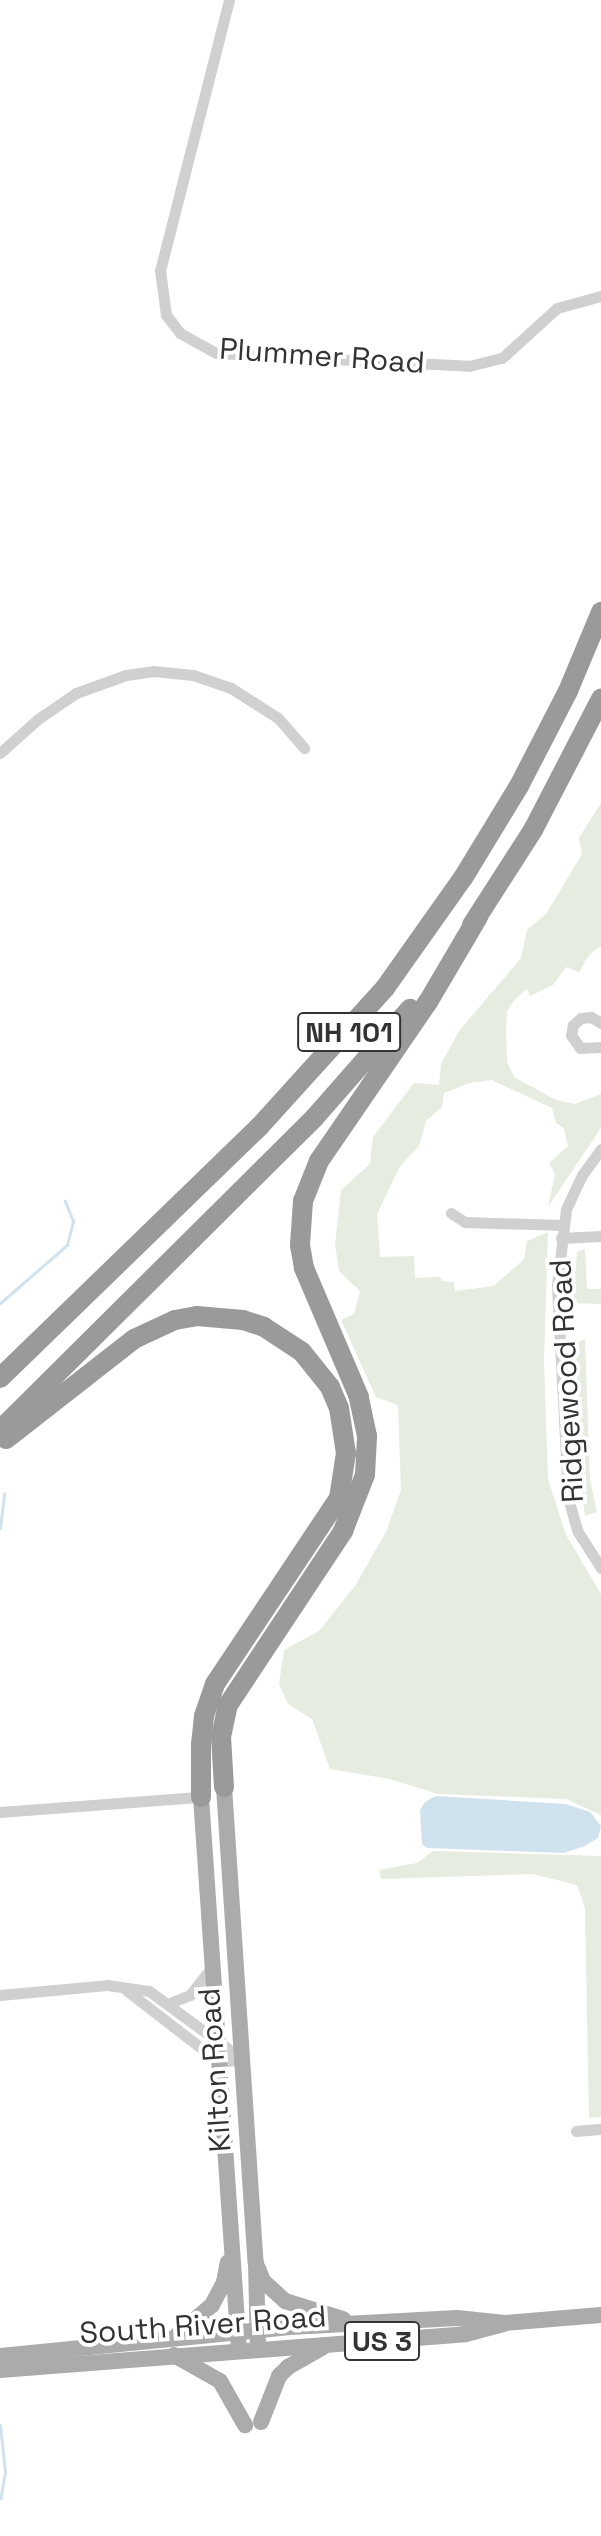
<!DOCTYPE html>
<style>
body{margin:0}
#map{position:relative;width:601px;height:2536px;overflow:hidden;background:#fff;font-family:"Space Grotesk",sans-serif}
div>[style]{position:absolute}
.green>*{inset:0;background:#e6ecdf}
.water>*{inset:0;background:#cfe2ee}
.stream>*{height:3px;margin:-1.5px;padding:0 1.5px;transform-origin:1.5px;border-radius:1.5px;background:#cfe2ee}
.street>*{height:11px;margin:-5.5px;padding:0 5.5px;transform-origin:5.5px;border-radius:5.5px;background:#d0d0d0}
.primary>*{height:16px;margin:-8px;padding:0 8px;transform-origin:8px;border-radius:8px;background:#ababab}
.highway>*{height:20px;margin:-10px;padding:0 10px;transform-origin:10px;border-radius:10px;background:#9a9a9a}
span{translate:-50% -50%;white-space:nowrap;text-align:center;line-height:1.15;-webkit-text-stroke:8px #fff;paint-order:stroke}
.shield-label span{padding:2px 6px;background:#fff;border:2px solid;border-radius:6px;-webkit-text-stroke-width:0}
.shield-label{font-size:28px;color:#333;font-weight:700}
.street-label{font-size:30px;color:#333}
</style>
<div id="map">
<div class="green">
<div style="clip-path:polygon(601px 803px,601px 946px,589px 955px,579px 972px,566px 967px,553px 985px,530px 996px,527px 989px,516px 998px,507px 1011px,506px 1031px,507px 1062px,514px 1077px,556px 1100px,575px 1104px,601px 1094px,601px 1128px,548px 1207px,555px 1174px,549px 1163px,568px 1146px,564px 1128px,556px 1123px,552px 1108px,492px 1080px,469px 1083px,444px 1093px,442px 1107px,426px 1121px,419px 1146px,400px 1166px,377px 1214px,380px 1257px,414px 1256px,415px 1278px,440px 1277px,442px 1281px,454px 1282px,455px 1291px,494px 1286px,524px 1259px,527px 1241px,548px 1232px,544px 1361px,548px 1479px,566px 1535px,601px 1594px,601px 1815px,566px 1799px,438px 1794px,390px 1779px,330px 1769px,312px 1719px,288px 1704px,279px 1684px,284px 1650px,319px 1631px,355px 1586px,386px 1532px,401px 1490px,398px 1405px,376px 1397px,341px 1320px,354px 1314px,360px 1291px,339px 1271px,335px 1244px,341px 1190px,370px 1164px,373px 1137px,414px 1083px,439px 1085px,441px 1064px,459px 1031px,521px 958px,527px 930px,546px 914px,582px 854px,579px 838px)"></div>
<div style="clip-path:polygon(585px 1249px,587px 1289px,601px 1289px,601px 1304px,573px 1303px,577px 1252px)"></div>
<div style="clip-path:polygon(585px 1339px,590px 1480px,597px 1512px,585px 1516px,577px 1454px,573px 1344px)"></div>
<div style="clip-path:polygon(433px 1851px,601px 1856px,601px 2117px,589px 2118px,585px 1908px,577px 1885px,533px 1874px,381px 1879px,379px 1870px,417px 1863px)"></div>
</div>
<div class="water">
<div style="clip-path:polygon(436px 1796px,566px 1804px,590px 1812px,601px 1826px,598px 1838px,585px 1846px,563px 1853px,427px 1848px,422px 1844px,420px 1810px,425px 1802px)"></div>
</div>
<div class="stream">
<div style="left:0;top:1303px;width:89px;rotate:-40.9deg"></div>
<div style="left:67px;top:1245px;width:25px;rotate:-76deg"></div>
<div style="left:73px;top:1221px;width:22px;rotate:-112deg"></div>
<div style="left:0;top:1528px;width:35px;rotate:-83deg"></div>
<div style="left:0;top:2425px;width:47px;rotate:83.9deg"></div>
<div style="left:5px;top:2472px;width:27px;rotate:100deg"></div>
</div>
<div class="street">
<div style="left:229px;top:0;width:279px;rotate:104.3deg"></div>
<div style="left:160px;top:270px;width:45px;rotate:82.4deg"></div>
<div style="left:166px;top:315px;width:23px;rotate:52deg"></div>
<div style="left:180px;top:333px;width:41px;rotate:29.1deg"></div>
<div style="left:216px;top:353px;width:253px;rotate:2.9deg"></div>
<div style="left:469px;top:366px;width:34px;rotate:-14deg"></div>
<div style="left:502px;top:358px;width:74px;rotate:-42.3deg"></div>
<div style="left:557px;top:308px;width:46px;rotate:-15.3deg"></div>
<div style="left:0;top:753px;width:51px;rotate:-41.8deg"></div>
<div style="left:38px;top:719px;width:46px;rotate:-34.4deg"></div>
<div style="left:76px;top:693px;width:53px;rotate:-19.8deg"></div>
<div style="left:126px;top:675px;width:27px;rotate:-8deg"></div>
<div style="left:153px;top:671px;width:40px;rotate:5.7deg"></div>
<div style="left:193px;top:675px;width:40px;rotate:18.9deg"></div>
<div style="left:231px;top:688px;width:56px;rotate:32.6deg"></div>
<div style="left:278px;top:718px;width:40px;rotate:49deg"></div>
<div style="left:601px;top:1023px;width:12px;rotate:-149deg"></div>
<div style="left:591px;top:1017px;width:10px;rotate:174deg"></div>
<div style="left:581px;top:1018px;width:11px;rotate:139deg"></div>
<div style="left:573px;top:1025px;width:10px;rotate:101deg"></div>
<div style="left:571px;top:1035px;width:16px;rotate:55deg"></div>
<div style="left:580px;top:1048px;width:21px;rotate:-3deg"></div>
<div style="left:601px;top:1149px;width:32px;rotate:126deg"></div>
<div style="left:582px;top:1175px;width:38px;rotate:115deg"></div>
<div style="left:566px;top:1210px;width:77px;rotate:96.8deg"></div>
<div style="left:557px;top:1286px;width:212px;rotate:87deg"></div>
<div style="left:568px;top:1498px;width:35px;rotate:74deg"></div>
<div style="left:578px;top:1532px;width:43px;rotate:57.4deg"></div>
<div style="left:451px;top:1213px;width:17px;rotate:33deg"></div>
<div style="left:465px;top:1222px;width:98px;rotate:1.8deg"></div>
<div style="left:561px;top:1238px;width:40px;rotate:-2.9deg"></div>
<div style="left:0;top:1812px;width:202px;rotate:-4.3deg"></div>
<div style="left:126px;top:1990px;width:118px;rotate:37.7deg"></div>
<div style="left:219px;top:2062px;width:23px;rotate:-7deg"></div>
<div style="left:0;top:1995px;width:107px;rotate:-5.3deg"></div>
<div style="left:107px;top:1985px;width:42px;rotate:8.1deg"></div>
<div style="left:149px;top:1991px;width:115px;rotate:36.2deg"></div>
<div style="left:170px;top:2003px;width:22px;rotate:-22deg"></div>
<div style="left:190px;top:1995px;width:36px;rotate:-52deg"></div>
<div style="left:576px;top:2131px;width:25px;rotate:-5deg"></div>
</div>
<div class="primary">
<div style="left:224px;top:1787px;width:477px;rotate:86.2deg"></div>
<div style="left:256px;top:2263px;width:86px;rotate:88.7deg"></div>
<div style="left:201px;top:1797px;width:554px;rotate:86.07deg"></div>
<div style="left:258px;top:2268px;width:14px;rotate:69deg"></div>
<div style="left:263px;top:2281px;width:30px;rotate:42deg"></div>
<div style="left:285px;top:2301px;width:61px;rotate:17.2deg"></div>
<div style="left:177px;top:2335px;width:46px;rotate:-40.6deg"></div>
<div style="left:212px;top:2305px;width:26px;rotate:-62deg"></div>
<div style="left:224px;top:2282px;width:20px;rotate:-79deg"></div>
<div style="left:174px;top:2355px;width:53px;rotate:29.5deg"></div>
<div style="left:220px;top:2381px;width:51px;rotate:60.4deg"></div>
<div style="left:0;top:2356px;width:291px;rotate:-5.7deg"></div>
<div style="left:290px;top:2327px;width:167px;rotate:-3.1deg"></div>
<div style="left:457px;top:2318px;width:48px;rotate:5.9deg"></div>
<div style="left:505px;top:2323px;width:96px;rotate:-4.8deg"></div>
<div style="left:0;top:2370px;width:467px;rotate:-4.4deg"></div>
<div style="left:466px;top:2334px;width:39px;rotate:-15deg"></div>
<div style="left:261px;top:2422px;width:49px;rotate:-68.6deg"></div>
<div style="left:279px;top:2376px;width:13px;rotate:-45deg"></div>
<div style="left:288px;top:2367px;width:40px;rotate:-29.7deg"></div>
</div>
<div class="highway">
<div style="left:472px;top:925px;width:113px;rotate:-57.3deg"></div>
<div style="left:533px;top:830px;width:148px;rotate:-62.6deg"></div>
<div style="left:0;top:1378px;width:361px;rotate:-44.1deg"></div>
<div style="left:259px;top:1127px;width:188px;rotate:-47.8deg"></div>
<div style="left:385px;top:988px;width:135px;rotate:-54.7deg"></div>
<div style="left:463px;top:878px;width:108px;rotate:-58.7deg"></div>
<div style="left:519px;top:786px;width:107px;rotate:-62.7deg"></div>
<div style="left:568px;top:691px;width:86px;rotate:-67.3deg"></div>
<div style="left:0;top:1430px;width:444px;rotate:-44.8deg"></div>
<div style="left:315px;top:1117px;width:144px;rotate:-48.7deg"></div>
<div style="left:6px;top:1439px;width:162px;rotate:-38deg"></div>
<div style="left:134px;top:1339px;width:45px;rotate:-24.9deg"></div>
<div style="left:175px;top:1320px;width:22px;rotate:-10deg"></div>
<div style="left:197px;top:1316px;width:46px;rotate:5deg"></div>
<div style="left:243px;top:1320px;width:22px;rotate:18deg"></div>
<div style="left:264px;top:1327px;width:45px;rotate:33.3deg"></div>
<div style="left:302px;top:1352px;width:45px;rotate:51.3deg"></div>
<div style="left:330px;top:1387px;width:23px;rotate:67deg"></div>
<div style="left:339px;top:1408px;width:46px;rotate:81.2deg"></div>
<div style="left:346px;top:1453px;width:46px;rotate:98.8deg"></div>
<div style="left:339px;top:1498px;width:224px;rotate:123.7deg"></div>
<div style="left:215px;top:1684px;width:34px;rotate:109deg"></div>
<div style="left:204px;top:1716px;width:28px;rotate:96deg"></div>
<div style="left:201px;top:1744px;width:53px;rotate:90deg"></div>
<div style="left:224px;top:1787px;width:50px;rotate:-93.4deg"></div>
<div style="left:221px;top:1737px;width:33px;rotate:-78deg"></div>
<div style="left:228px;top:1705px;width:209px;rotate:-56.5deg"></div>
<div style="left:343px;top:1531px;width:60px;rotate:-68.6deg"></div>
<div style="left:365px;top:1475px;width:39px;rotate:-87deg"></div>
<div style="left:367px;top:1436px;width:40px;rotate:-102deg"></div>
<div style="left:359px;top:1397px;width:140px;rotate:-113.1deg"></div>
<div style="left:304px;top:1268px;width:23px;rotate:-100deg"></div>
<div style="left:300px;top:1245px;width:44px;rotate:-86.1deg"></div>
<div style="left:303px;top:1201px;width:43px;rotate:-68.2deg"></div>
<div style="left:319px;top:1161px;width:193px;rotate:-55.6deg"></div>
<div style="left:428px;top:1002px;width:99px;rotate:-59.5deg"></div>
</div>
<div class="shield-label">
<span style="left:349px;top:1032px">NH 101</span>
<span style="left:382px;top:2341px">US 3</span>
</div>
<div class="street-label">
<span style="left:322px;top:356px;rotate:4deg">Plummer Road</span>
<span style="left:567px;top:1381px;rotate:-93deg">Ridgewood Road</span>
<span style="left:215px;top:2070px;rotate:-94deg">Kilton Road</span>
<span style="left:203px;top:2325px;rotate:-4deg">South River Road</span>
</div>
</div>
